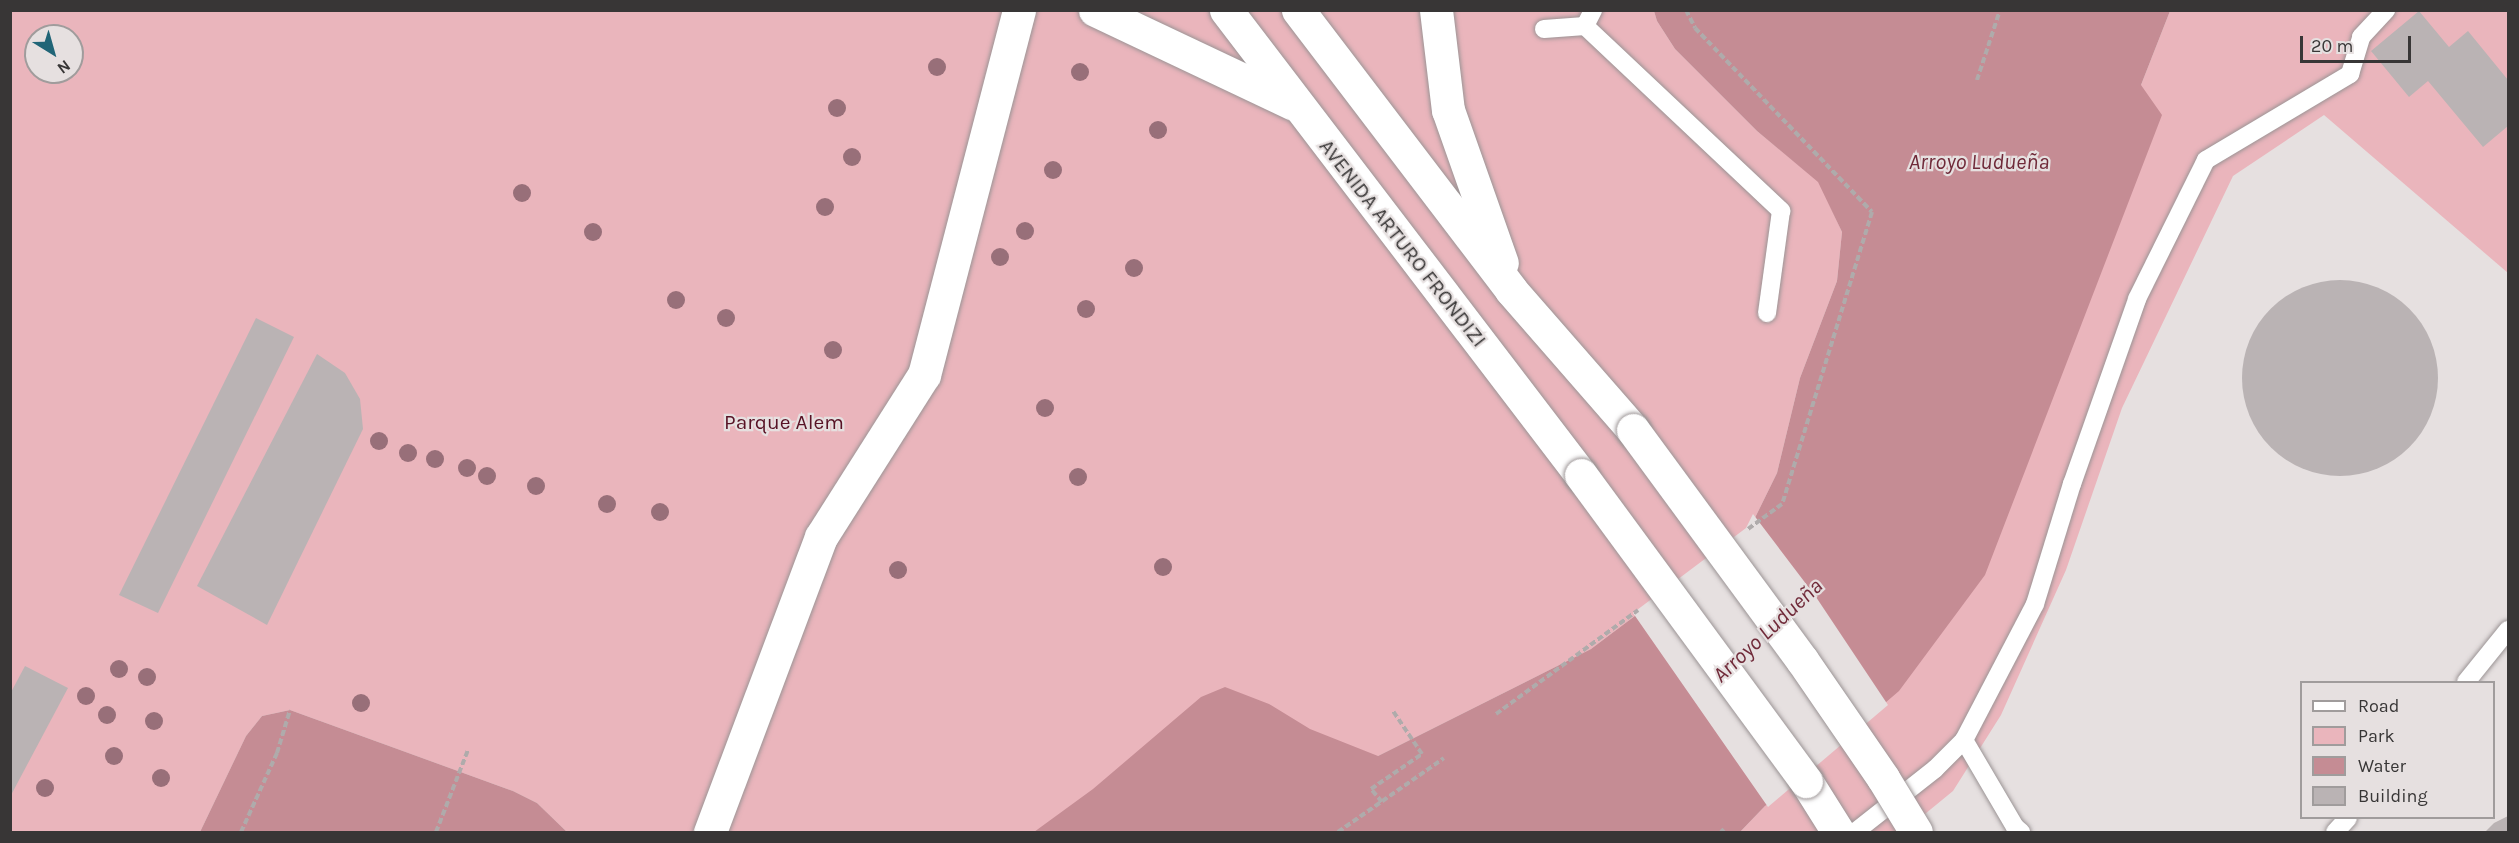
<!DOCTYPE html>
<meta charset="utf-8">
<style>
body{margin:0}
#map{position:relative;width:2519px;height:843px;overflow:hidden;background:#e6e0e0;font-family:Karla,sans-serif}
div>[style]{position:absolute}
.green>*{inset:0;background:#eab5bc}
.water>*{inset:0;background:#c58c94}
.pier>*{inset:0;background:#e6e0e0}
.building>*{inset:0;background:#bab3b4}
.round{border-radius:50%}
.path>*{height:4px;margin-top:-2px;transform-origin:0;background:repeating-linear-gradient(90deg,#afabab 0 6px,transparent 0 9px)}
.roads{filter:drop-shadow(0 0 2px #9b9495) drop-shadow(0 0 2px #9b9495)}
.service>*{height:18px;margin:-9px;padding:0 9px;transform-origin:9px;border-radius:9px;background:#fff}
.minor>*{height:33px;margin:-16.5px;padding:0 16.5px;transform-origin:16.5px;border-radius:16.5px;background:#fff}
.secondary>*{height:33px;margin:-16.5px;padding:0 16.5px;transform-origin:16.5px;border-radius:16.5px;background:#fff}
.bridges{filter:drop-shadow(0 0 2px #9b9495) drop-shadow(0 0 2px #9b9495)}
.secondary-bridge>*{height:33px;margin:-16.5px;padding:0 16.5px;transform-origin:16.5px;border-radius:16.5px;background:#fff}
.trees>*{width:18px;height:18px;margin:-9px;border-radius:50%;background:#986f79}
span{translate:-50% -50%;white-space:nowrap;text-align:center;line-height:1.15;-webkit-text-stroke:4.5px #e6e0e0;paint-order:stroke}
.street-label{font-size:21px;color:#383636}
.park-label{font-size:21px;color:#581225}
.water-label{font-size:22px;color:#702a39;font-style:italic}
.frame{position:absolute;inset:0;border:12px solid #383636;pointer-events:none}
.legend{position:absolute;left:2300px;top:681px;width:195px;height:138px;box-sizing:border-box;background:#e6e0e0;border:2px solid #a09c9c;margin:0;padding:8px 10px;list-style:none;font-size:18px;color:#383636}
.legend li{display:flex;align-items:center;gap:12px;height:30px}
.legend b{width:30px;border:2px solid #a09c9c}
.north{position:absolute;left:24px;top:24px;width:60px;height:60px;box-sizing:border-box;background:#e6e0e0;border:2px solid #a09c9c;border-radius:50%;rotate:143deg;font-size:16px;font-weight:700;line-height:24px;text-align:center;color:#383636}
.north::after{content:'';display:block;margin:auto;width:21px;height:27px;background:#216577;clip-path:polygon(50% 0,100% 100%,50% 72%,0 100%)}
.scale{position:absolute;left:2300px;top:36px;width:111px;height:27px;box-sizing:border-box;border:3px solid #383636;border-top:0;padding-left:8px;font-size:18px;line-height:21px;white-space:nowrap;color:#383636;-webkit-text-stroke:4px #e6e0e0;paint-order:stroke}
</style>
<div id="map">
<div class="green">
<div style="clip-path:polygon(evenodd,10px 11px,1654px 11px,1657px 21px,1675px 49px,1757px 131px,1819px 182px,1842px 232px,1837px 281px,1800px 378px,1777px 473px,1749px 530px,1591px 649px,1378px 756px,1319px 832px,567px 832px,537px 803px,513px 791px,290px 710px,262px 716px,246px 736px,200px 832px,11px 832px,10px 11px,36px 36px,72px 36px,72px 72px,36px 72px,36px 36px)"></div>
<div style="clip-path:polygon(2170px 11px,2508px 11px,2508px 273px,2324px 115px,2233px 176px,2122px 408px,2066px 570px,2001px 715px,1953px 791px,1903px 832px,1740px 832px,1765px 806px,2141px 85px)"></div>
</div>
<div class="water">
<div style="clip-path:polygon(1654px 11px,2170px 11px,2141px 85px,2162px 115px,1985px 575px,1899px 691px,1765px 806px,1740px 832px,1034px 832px,1093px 789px,1201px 697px,1225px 687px,1269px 704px,1310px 729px,1378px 756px,1591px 649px,1749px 530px,1777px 473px,1800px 378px,1837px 281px,1842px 232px,1818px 182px,1757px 131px,1675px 49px,1657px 21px)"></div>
<div style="clip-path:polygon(290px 710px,513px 791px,537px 803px,567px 832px,200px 832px,246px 736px,262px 716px)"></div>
</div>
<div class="pier">
<div style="clip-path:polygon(1753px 514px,1816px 597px,1888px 705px,1768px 807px,1633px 613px,1746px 528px)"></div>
</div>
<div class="building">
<div style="clip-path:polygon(2419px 11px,2449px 47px,2468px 31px,2508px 80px,2508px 126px,2483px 147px,2428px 81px,2409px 97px,2371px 51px)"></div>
<div class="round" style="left:2242px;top:280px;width:196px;height:196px"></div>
<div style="clip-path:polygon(256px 318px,294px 337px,158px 613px,119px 595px)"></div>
<div style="clip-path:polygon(317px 354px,345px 373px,360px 399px,363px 429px,267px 625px,197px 586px)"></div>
<div style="clip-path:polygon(25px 666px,68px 688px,10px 797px,10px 694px)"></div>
<div style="clip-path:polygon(2508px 816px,2508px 832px,2485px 832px,2494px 823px)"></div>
</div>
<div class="path">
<div style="left:1686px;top:10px;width:20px;rotate:63deg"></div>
<div style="left:1695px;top:28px;width:255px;rotate:46.1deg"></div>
<div style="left:1872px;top:212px;width:306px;rotate:107.1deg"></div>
<div style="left:1782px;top:504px;width:42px;rotate:143.7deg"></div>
<div style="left:1977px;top:80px;width:74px;rotate:-71.8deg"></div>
<div style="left:1496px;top:714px;width:176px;rotate:-36.2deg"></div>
<div style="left:1382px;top:802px;width:17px;rotate:-130deg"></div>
<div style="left:1371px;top:789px;width:62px;rotate:-34.5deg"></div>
<div style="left:1422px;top:754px;width:52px;rotate:-124deg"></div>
<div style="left:241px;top:832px;width:87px;rotate:-65.5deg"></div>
<div style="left:277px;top:753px;width:45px;rotate:-73.2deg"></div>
<div style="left:436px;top:832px;width:88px;rotate:-68.7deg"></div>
<div style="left:1338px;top:832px;width:129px;rotate:-34.9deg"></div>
<div style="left:1721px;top:832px;width:4px;rotate:-45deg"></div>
</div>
<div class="roads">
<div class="service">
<div style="left:1585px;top:26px;width:18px;rotate:-63deg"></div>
<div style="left:1544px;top:29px;width:41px;rotate:-4.2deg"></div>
<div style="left:1585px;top:26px;width:270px;rotate:43.3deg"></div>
<div style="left:1781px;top:211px;width:103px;rotate:97.8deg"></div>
<div style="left:2466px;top:682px;width:67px;rotate:-51.1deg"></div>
<div style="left:1964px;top:740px;width:101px;rotate:59.6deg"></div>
<div style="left:2015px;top:827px;width:8px;rotate:40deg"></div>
<div style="left:1855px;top:832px;width:102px;rotate:-38.2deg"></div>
<div style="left:1935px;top:769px;width:41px;rotate:-45deg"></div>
<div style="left:1964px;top:740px;width:153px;rotate:-62.4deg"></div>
<div style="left:2035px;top:604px;width:126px;rotate:-72.9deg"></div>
<div style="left:2072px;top:484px;width:196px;rotate:-70.6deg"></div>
<div style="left:2137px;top:299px;width:155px;rotate:-63.6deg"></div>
<div style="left:2206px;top:160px;width:168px;rotate:-30.8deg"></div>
<div style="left:2350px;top:74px;width:39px;rotate:-73deg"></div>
<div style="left:2361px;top:37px;width:37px;rotate:-47deg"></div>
<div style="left:2335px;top:832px;width:19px;rotate:-47deg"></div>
</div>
<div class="minor">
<div style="left:710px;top:832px;width:315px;rotate:-69.4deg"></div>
<div style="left:821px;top:537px;width:192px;rotate:-57.6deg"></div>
<div style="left:924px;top:375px;width:377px;rotate:-75.4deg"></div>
</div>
<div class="secondary">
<div style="left:1095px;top:10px;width:218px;rotate:25.3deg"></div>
<div style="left:1226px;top:10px;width:585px;rotate:52.64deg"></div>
<div style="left:1298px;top:10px;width:352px;rotate:52.7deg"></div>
<div style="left:1511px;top:290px;width:186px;rotate:48.9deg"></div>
<div style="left:1436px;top:10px;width:101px;rotate:83.2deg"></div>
<div style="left:1448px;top:110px;width:162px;rotate:70.6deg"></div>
<div style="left:1806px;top:781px;width:60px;rotate:57.9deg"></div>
</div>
</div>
<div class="bridges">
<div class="secondary-bridge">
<div style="left:1633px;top:430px;width:285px;rotate:53.7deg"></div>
<div style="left:1802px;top:660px;width:143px;rotate:55.5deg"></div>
<div style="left:1883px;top:778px;width:63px;rotate:58.6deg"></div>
<div style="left:1581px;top:475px;width:380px;rotate:53.7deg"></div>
</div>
</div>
<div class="trees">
<div style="left:937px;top:67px"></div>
<div style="left:1080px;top:72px"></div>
<div style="left:837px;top:108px"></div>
<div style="left:1158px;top:130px"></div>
<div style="left:852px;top:157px"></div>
<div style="left:1053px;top:170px"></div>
<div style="left:522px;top:193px"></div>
<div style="left:825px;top:207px"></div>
<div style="left:1025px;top:231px"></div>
<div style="left:593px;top:232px"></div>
<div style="left:1000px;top:257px"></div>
<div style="left:1134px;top:268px"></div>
<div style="left:676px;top:300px"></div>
<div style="left:1086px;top:309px"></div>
<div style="left:726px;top:318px"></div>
<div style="left:833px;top:350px"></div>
<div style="left:1045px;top:408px"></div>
<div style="left:379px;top:441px"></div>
<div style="left:408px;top:453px"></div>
<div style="left:435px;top:459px"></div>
<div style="left:467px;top:468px"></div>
<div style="left:487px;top:476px"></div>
<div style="left:1078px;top:477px"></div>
<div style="left:536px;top:486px"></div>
<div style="left:607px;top:504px"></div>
<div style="left:660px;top:512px"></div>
<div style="left:1163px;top:567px"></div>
<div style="left:898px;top:570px"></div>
<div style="left:119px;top:669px"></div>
<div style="left:147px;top:677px"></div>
<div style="left:86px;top:696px"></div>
<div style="left:361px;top:703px"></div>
<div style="left:107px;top:715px"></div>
<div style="left:154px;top:721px"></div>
<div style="left:114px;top:756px"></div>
<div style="left:161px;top:778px"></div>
<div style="left:45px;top:788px"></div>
</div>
<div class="street-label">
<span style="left:1403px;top:243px;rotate:52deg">AVENIDA ARTURO FRONDIZI</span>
</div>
<div class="park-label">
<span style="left:784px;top:422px">Parque Alem</span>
</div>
<div class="water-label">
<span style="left:1979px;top:163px">Arroyo Ludueña</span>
<span style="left:1768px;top:631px;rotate:-43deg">Arroyo Ludueña</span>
</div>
<div class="frame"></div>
<ul class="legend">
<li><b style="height:8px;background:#fff"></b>Road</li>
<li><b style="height:16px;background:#eab5bc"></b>Park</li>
<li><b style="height:16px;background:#c58c94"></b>Water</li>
<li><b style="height:16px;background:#bab3b4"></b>Building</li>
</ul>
<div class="north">N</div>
<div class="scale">20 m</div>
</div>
